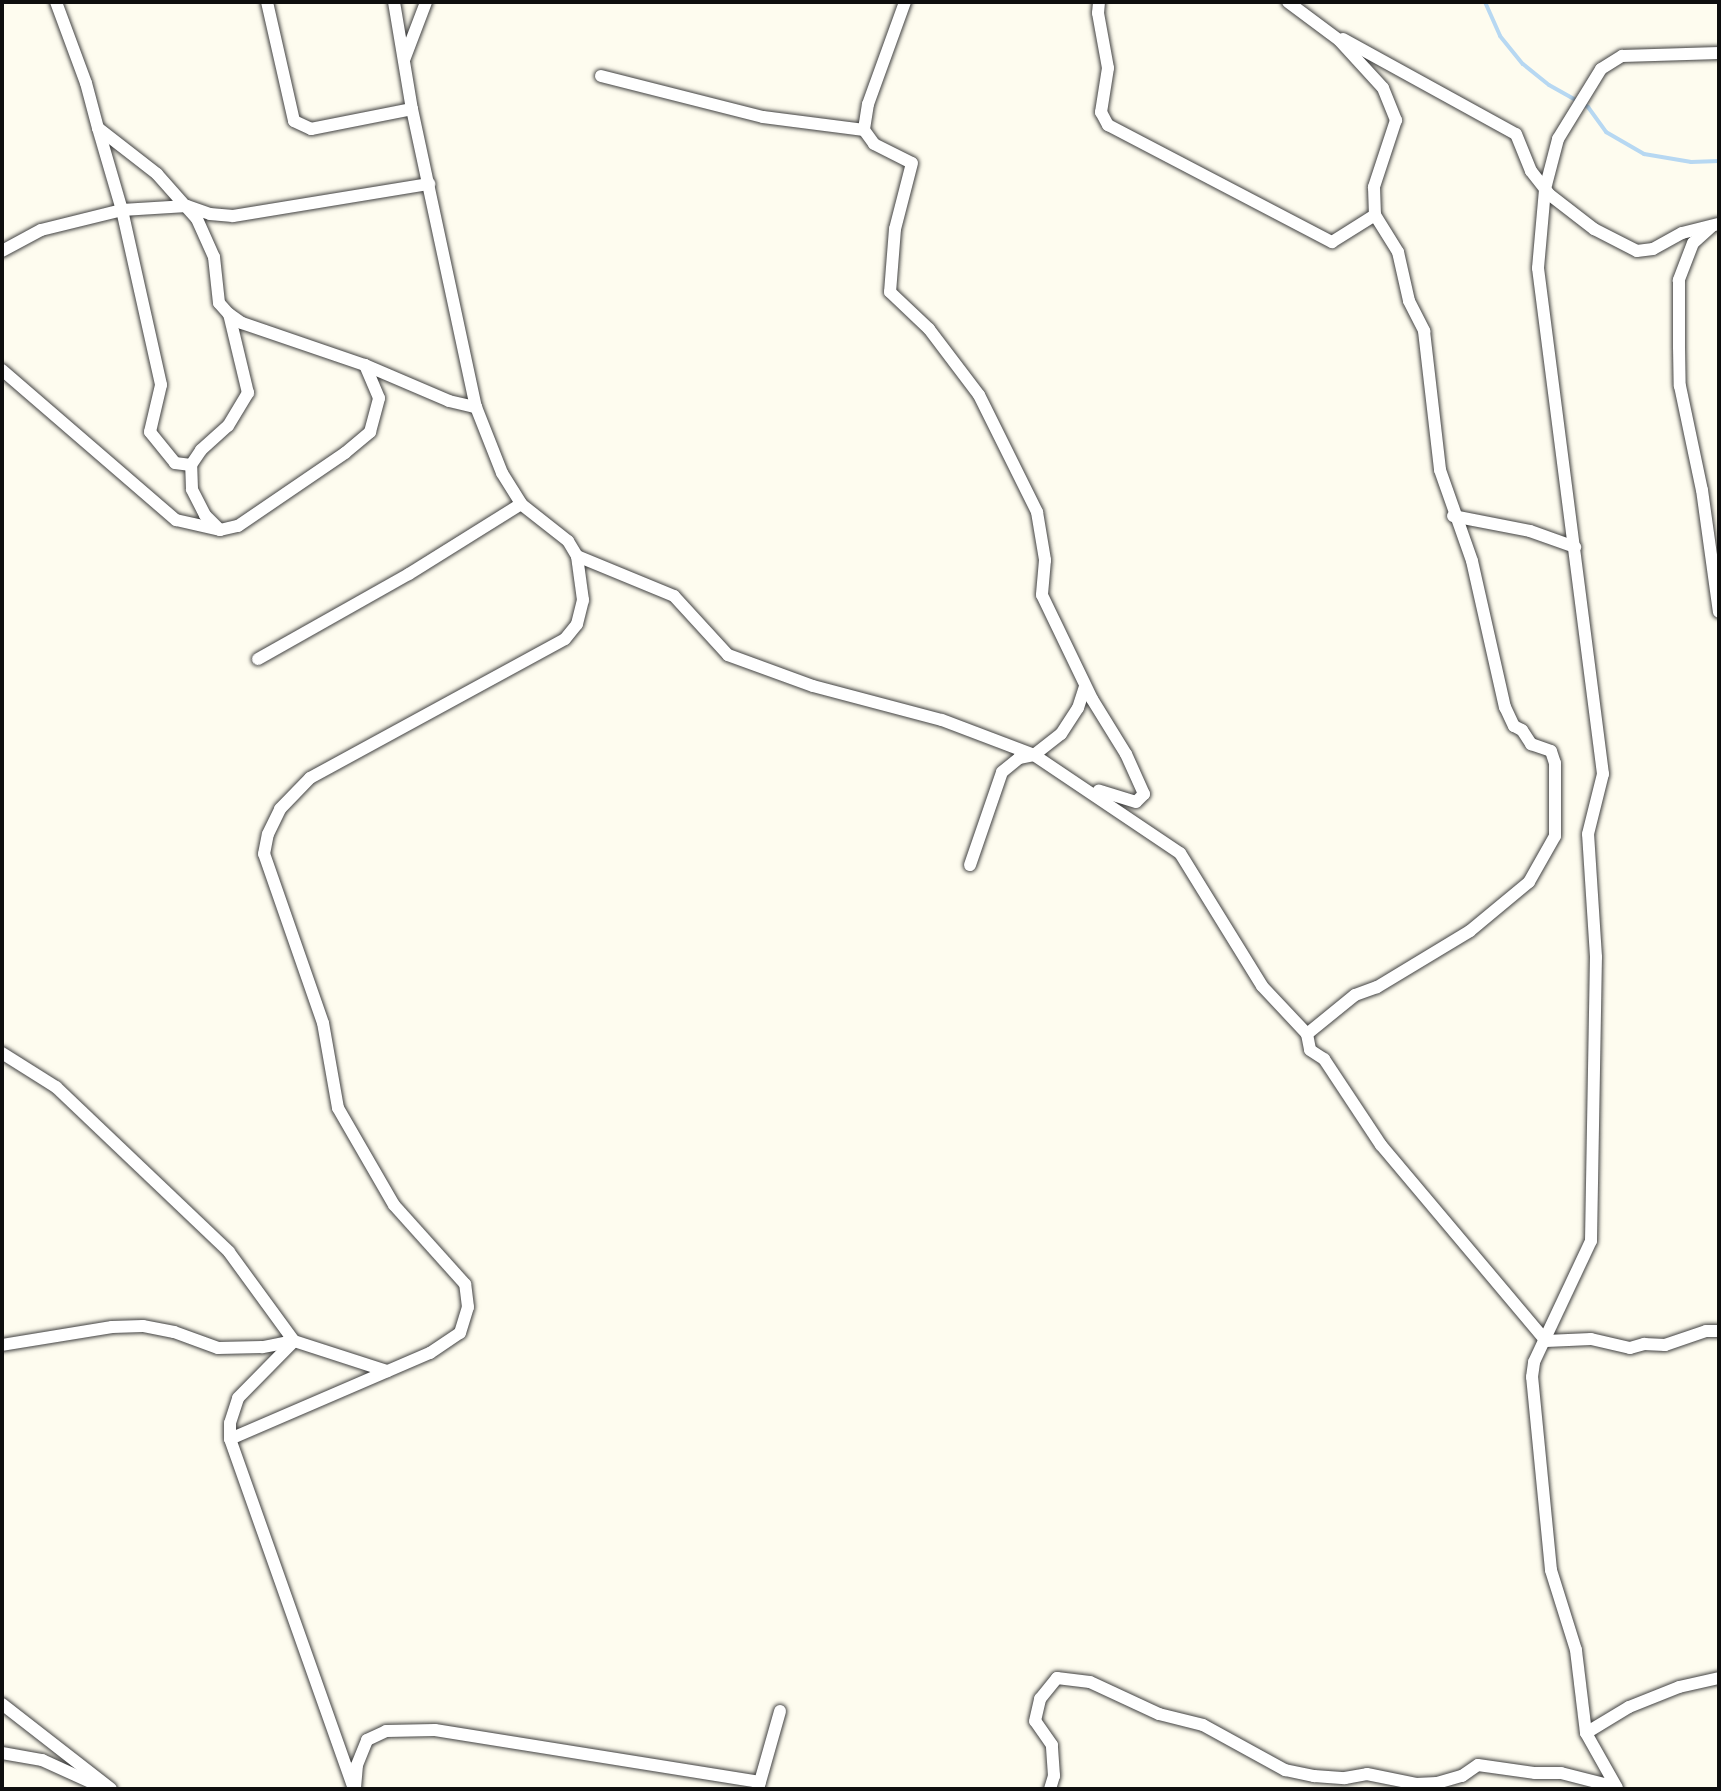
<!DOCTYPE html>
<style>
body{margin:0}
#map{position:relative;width:1721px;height:1791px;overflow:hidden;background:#fefcef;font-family:"Times New Roman",serif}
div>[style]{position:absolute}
.stream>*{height:4px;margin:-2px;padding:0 2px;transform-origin:2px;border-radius:2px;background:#b7d8f2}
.roads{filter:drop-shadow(0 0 2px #414141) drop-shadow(0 0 2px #414141)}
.minor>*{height:12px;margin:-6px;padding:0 6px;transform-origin:6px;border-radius:6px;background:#fff}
span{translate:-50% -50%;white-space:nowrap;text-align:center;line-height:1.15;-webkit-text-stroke:8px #fff;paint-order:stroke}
.frame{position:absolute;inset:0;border:4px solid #0e0e0e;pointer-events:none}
</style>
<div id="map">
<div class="stream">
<div style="left:1485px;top:2px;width:37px;rotate:66deg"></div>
<div style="left:1500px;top:36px;width:36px;rotate:51deg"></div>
<div style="left:1523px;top:64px;width:33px;rotate:39deg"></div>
<div style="left:1549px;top:85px;width:45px;rotate:29.4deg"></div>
<div style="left:1588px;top:107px;width:31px;rotate:54deg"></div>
<div style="left:1606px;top:132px;width:44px;rotate:30.1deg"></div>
<div style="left:1644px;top:154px;width:48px;rotate:9.7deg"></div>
<div style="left:1691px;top:162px;width:28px;rotate:-2deg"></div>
</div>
<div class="roads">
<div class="minor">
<div style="left:56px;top:2px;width:86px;rotate:69.7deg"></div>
<div style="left:86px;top:83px;width:47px;rotate:75.1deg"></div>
<div style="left:98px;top:128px;width:75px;rotate:37.9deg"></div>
<div style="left:157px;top:174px;width:60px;rotate:48.4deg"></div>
<div style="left:197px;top:219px;width:42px;rotate:65.9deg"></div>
<div style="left:214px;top:257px;width:46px;rotate:83.8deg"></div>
<div style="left:219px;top:303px;width:15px;rotate:48deg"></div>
<div style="left:229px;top:314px;width:16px;rotate:35deg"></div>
<div style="left:242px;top:323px;width:130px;rotate:18.9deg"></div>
<div style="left:365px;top:365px;width:91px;rotate:23.2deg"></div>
<div style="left:449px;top:401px;width:28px;rotate:13deg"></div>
<div style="left:476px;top:407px;width:71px;rotate:68.5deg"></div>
<div style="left:502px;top:473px;width:36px;rotate:58deg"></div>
<div style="left:521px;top:504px;width:60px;rotate:38.2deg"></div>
<div style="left:568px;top:541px;width:17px;rotate:59deg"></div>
<div style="left:577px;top:556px;width:105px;rotate:22.4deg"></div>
<div style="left:674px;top:596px;width:80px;rotate:47.5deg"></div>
<div style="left:728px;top:655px;width:90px;rotate:20deg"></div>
<div style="left:813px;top:686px;width:133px;rotate:14.8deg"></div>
<div style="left:942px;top:720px;width:98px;rotate:20.8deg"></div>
<div style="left:1034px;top:755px;width:176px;rotate:33.9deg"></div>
<div style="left:1180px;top:853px;width:156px;rotate:58.3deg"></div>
<div style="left:1262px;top:986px;width:66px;rotate:46.8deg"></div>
<div style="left:1307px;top:1034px;width:16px;rotate:79deg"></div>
<div style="left:1310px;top:1050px;width:17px;rotate:33deg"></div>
<div style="left:1324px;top:1059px;width:103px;rotate:56.5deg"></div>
<div style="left:1381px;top:1145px;width:256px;rotate:49.9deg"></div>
<div style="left:1546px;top:1341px;width:45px;rotate:-2.5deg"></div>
<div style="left:1591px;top:1339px;width:40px;rotate:13deg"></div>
<div style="left:1630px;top:1348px;width:15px;rotate:-16deg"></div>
<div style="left:1644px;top:1344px;width:21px;rotate:3deg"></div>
<div style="left:1665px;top:1345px;width:43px;rotate:-18.9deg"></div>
<div style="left:1706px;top:1331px;width:13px"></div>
<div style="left:267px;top:2px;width:122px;rotate:77.2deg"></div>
<div style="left:294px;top:121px;width:19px;rotate:25deg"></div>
<div style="left:311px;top:129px;width:103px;rotate:-11.2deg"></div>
<div style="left:394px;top:2px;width:109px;rotate:80.5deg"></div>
<div style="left:412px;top:109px;width:305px;rotate:77.9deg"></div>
<div style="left:905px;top:2px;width:109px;rotate:109.9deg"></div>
<div style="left:868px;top:104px;width:26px;rotate:99deg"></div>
<div style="left:864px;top:130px;width:17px;rotate:54deg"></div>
<div style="left:874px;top:144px;width:42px;rotate:26.6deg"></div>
<div style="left:912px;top:163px;width:68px;rotate:104.4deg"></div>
<div style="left:895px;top:229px;width:63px;rotate:94.5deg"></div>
<div style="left:890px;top:292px;width:54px;rotate:43.5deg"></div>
<div style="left:929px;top:329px;width:83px;rotate:52.9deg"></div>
<div style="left:979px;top:395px;width:131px;rotate:63.6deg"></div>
<div style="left:1037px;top:512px;width:49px;rotate:80.5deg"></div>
<div style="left:1045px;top:560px;width:35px;rotate:95deg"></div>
<div style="left:1042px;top:595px;width:115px;rotate:64.3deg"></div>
<div style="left:1092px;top:699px;width:65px;rotate:58.3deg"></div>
<div style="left:1126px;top:754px;width:44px;rotate:65.8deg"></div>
<div style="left:1144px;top:794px;width:11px;rotate:135deg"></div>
<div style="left:1136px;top:802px;width:39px;rotate:-163deg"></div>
<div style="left:1099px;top:2px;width:11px;rotate:95deg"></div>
<div style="left:1098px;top:13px;width:56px;rotate:79.7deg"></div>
<div style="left:1108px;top:68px;width:45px;rotate:99deg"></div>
<div style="left:1101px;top:112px;width:15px;rotate:62deg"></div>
<div style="left:1108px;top:125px;width:253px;rotate:27.6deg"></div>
<div style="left:1332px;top:242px;width:51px;rotate:-32.1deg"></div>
<div style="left:1288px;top:2px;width:64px;rotate:36.7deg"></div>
<div style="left:1339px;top:40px;width:65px;rotate:47.5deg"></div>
<div style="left:1383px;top:88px;width:35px;rotate:68deg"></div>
<div style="left:1396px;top:120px;width:71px;rotate:108.2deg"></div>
<div style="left:1374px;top:187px;width:28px;rotate:88deg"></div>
<div style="left:1375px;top:215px;width:44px;rotate:58.1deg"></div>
<div style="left:1398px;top:252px;width:50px;rotate:77.3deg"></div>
<div style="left:1409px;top:301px;width:34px;rotate:63deg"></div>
<div style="left:1424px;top:331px;width:140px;rotate:83.4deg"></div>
<div style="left:1440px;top:470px;width:96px;rotate:70.6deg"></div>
<div style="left:1472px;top:561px;width:150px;rotate:77.3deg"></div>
<div style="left:1505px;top:707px;width:21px;rotate:65deg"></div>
<div style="left:1514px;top:726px;width:9px;rotate:27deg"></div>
<div style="left:1522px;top:730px;width:17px;rotate:57deg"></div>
<div style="left:1531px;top:744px;width:21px;rotate:19deg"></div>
<div style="left:1551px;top:751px;width:13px;rotate:72deg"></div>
<div style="left:1555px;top:763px;width:73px;rotate:90deg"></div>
<div style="left:1555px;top:836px;width:53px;rotate:119.5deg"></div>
<div style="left:1529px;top:882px;width:77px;rotate:140.3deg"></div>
<div style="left:1470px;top:931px;width:109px;rotate:148.9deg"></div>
<div style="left:1377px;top:987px;width:23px;rotate:160deg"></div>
<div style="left:1355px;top:995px;width:62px;rotate:140.9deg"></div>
<div style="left:1343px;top:39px;width:197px;rotate:28.8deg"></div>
<div style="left:1516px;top:134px;width:40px;rotate:68deg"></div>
<div style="left:1531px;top:171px;width:31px;rotate:52deg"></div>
<div style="left:1550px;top:195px;width:56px;rotate:37.7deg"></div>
<div style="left:1594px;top:229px;width:48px;rotate:27.1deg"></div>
<div style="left:1637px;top:251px;width:16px;rotate:-7deg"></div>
<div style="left:1653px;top:249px;width:33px;rotate:-29deg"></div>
<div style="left:1682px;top:233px;width:38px;rotate:-14deg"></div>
<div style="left:404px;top:60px;width:62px;rotate:-69.2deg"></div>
<div style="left:601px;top:76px;width:167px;rotate:14.2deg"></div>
<div style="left:763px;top:117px;width:102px;rotate:7.3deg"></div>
<div style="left:98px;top:128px;width:85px;rotate:73.7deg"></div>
<div style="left:122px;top:210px;width:179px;rotate:77.4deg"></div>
<div style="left:161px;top:385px;width:48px;rotate:103.2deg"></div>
<div style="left:150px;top:432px;width:40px;rotate:51deg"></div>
<div style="left:175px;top:463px;width:16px;rotate:7deg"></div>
<div style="left:1712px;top:226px;width:25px;rotate:138deg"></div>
<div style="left:1693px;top:243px;width:40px;rotate:111deg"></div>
<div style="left:1679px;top:280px;width:67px;rotate:90deg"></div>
<div style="left:1679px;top:347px;width:39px;rotate:89deg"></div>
<div style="left:1680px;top:386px;width:106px;rotate:78.1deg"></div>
<div style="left:1702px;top:490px;width:123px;rotate:82.1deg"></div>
<div style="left:2px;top:251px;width:44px;rotate:-28.3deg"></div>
<div style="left:41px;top:230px;width:83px;rotate:-13.9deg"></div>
<div style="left:122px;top:210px;width:65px;rotate:-3.5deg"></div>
<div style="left:187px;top:206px;width:24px;rotate:19deg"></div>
<div style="left:210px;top:214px;width:23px;rotate:5deg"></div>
<div style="left:233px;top:216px;width:199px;rotate:-9.3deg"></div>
<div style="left:2px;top:370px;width:230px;rotate:40.8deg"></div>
<div style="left:176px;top:520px;width:45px;rotate:12.8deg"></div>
<div style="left:220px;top:530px;width:18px;rotate:-13deg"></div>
<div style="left:238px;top:526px;width:130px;rotate:-34.3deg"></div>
<div style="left:345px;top:453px;width:33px;rotate:-40deg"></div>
<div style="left:370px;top:432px;width:35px;rotate:-75deg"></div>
<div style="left:379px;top:398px;width:36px;rotate:-113deg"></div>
<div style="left:1453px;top:516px;width:78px;rotate:11deg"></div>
<div style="left:1530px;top:531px;width:48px;rotate:19.6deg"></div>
<div style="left:220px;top:530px;width:21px;rotate:-135deg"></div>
<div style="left:205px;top:515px;width:29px;rotate:-117deg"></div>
<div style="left:192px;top:489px;width:24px;rotate:-92deg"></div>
<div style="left:191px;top:465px;width:18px;rotate:-56deg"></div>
<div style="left:201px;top:450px;width:36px;rotate:-42deg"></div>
<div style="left:228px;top:426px;width:39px;rotate:-59deg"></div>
<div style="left:248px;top:393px;width:81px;rotate:-103.5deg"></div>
<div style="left:258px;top:659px;width:173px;rotate:-29.4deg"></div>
<div style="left:409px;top:574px;width:132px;rotate:-32deg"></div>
<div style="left:970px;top:865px;width:98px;rotate:-71deg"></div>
<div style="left:1002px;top:772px;width:22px;rotate:-39deg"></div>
<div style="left:1019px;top:758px;width:15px;rotate:-11deg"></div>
<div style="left:1034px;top:755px;width:34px;rotate:-38deg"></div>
<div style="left:1061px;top:734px;width:31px;rotate:-57deg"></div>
<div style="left:1078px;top:708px;width:23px;rotate:-72deg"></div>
<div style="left:2px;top:1053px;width:64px;rotate:32.2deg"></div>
<div style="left:56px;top:1087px;width:239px;rotate:43.6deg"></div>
<div style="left:229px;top:1252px;width:110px;rotate:53.9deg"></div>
<div style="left:294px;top:1341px;width:33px;rotate:169deg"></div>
<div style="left:262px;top:1347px;width:44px;rotate:178.7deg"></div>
<div style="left:218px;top:1348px;width:47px;rotate:-160deg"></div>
<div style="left:174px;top:1332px;width:32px;rotate:-169deg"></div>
<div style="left:143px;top:1326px;width:31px;rotate:178deg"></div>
<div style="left:112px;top:1327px;width:111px;rotate:170.7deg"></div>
<div style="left:230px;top:1439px;width:218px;rotate:-23.3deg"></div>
<div style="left:430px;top:1353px;width:36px;rotate:-34deg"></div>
<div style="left:460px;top:1333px;width:27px;rotate:-73deg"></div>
<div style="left:468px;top:1307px;width:23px;rotate:-97deg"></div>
<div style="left:465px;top:1284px;width:106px;rotate:-131.9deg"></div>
<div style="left:394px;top:1205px;width:112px;rotate:-120deg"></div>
<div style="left:338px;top:1108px;width:86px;rotate:-100deg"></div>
<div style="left:323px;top:1023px;width:179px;rotate:-109.2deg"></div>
<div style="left:264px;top:854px;width:20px;rotate:-79deg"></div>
<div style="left:268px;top:834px;width:28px;rotate:-64deg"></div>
<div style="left:280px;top:809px;width:43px;rotate:-45.9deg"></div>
<div style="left:310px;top:778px;width:290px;rotate:-28.6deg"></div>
<div style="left:565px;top:639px;width:19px;rotate:-51deg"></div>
<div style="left:577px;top:624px;width:25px;rotate:-76deg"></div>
<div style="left:583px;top:600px;width:44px;rotate:-97.8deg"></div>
<div style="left:2px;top:1704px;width:138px;rotate:37.9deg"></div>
<div style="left:1586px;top:1733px;width:84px;rotate:-96.9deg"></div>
<div style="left:1576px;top:1650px;width:84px;rotate:-107.4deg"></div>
<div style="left:1551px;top:1570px;width:194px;rotate:-95.6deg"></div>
<div style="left:1532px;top:1377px;width:15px;rotate:-82deg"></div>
<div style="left:1534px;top:1362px;width:134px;rotate:-64.8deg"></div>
<div style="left:1591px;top:1241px;width:284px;rotate:-89deg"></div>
<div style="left:1596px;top:957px;width:123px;rotate:-93.7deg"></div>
<div style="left:1588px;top:834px;width:62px;rotate:-76deg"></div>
<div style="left:1603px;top:774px;width:510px;rotate:-97.32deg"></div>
<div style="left:1538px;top:268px;width:79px;rotate:-84.9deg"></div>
<div style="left:1545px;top:189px;width:52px;rotate:-75.4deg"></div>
<div style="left:1558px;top:139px;width:82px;rotate:-58.4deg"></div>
<div style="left:1601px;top:69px;width:25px;rotate:-32deg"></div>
<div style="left:1622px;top:56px;width:97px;rotate:-1.8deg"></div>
<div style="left:2px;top:1753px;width:41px;rotate:9.9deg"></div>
<div style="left:42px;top:1760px;width:63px;rotate:24.5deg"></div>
<div style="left:355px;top:1788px;width:23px;rotate:-85deg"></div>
<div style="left:357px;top:1765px;width:27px;rotate:-68deg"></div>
<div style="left:367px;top:1740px;width:21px;rotate:-25deg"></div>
<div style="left:386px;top:1731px;width:49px;rotate:-1.2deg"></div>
<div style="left:435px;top:1730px;width:329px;rotate:9.1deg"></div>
<div style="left:1617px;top:1788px;width:63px;rotate:-119.4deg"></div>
<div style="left:1586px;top:1733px;width:50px;rotate:-31.2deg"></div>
<div style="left:1629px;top:1707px;width:54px;rotate:-21.8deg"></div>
<div style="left:1679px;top:1687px;width:41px;rotate:-12.7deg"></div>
<div style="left:354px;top:1789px;width:371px;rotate:-109.5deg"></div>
<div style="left:230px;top:1439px;width:16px;rotate:-90deg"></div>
<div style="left:230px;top:1423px;width:26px;rotate:-72deg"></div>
<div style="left:238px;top:1398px;width:80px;rotate:-45.5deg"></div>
<div style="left:294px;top:1341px;width:98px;rotate:17.9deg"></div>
<div style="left:758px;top:1789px;width:81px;rotate:-74.2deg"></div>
<div style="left:1050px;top:1789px;width:14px;rotate:-73deg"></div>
<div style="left:1054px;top:1776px;width:31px;rotate:-94deg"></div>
<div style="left:1052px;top:1745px;width:29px;rotate:-125deg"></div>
<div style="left:1035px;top:1721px;width:23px;rotate:-77deg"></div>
<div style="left:1040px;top:1699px;width:27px;rotate:-51deg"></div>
<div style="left:1057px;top:1678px;width:33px;rotate:7deg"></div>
<div style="left:1090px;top:1682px;width:76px;rotate:24.9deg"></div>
<div style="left:1159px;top:1714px;width:45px;rotate:14deg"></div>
<div style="left:1203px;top:1725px;width:94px;rotate:28.8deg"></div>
<div style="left:1285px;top:1770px;width:30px;rotate:12deg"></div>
<div style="left:1314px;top:1776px;width:31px;rotate:4deg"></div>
<div style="left:1345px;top:1778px;width:22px;rotate:-10deg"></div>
<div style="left:1367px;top:1774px;width:50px;rotate:11.5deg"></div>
<div style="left:1416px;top:1784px;width:21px;rotate:-3deg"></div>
<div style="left:1437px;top:1783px;width:26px;rotate:-16deg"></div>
<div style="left:1462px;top:1776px;width:19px;rotate:-35deg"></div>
<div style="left:1478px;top:1765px;width:58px;rotate:8deg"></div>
<div style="left:1535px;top:1773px;width:26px"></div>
<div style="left:1561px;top:1773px;width:57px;rotate:14.3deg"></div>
</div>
</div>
<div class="frame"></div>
</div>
